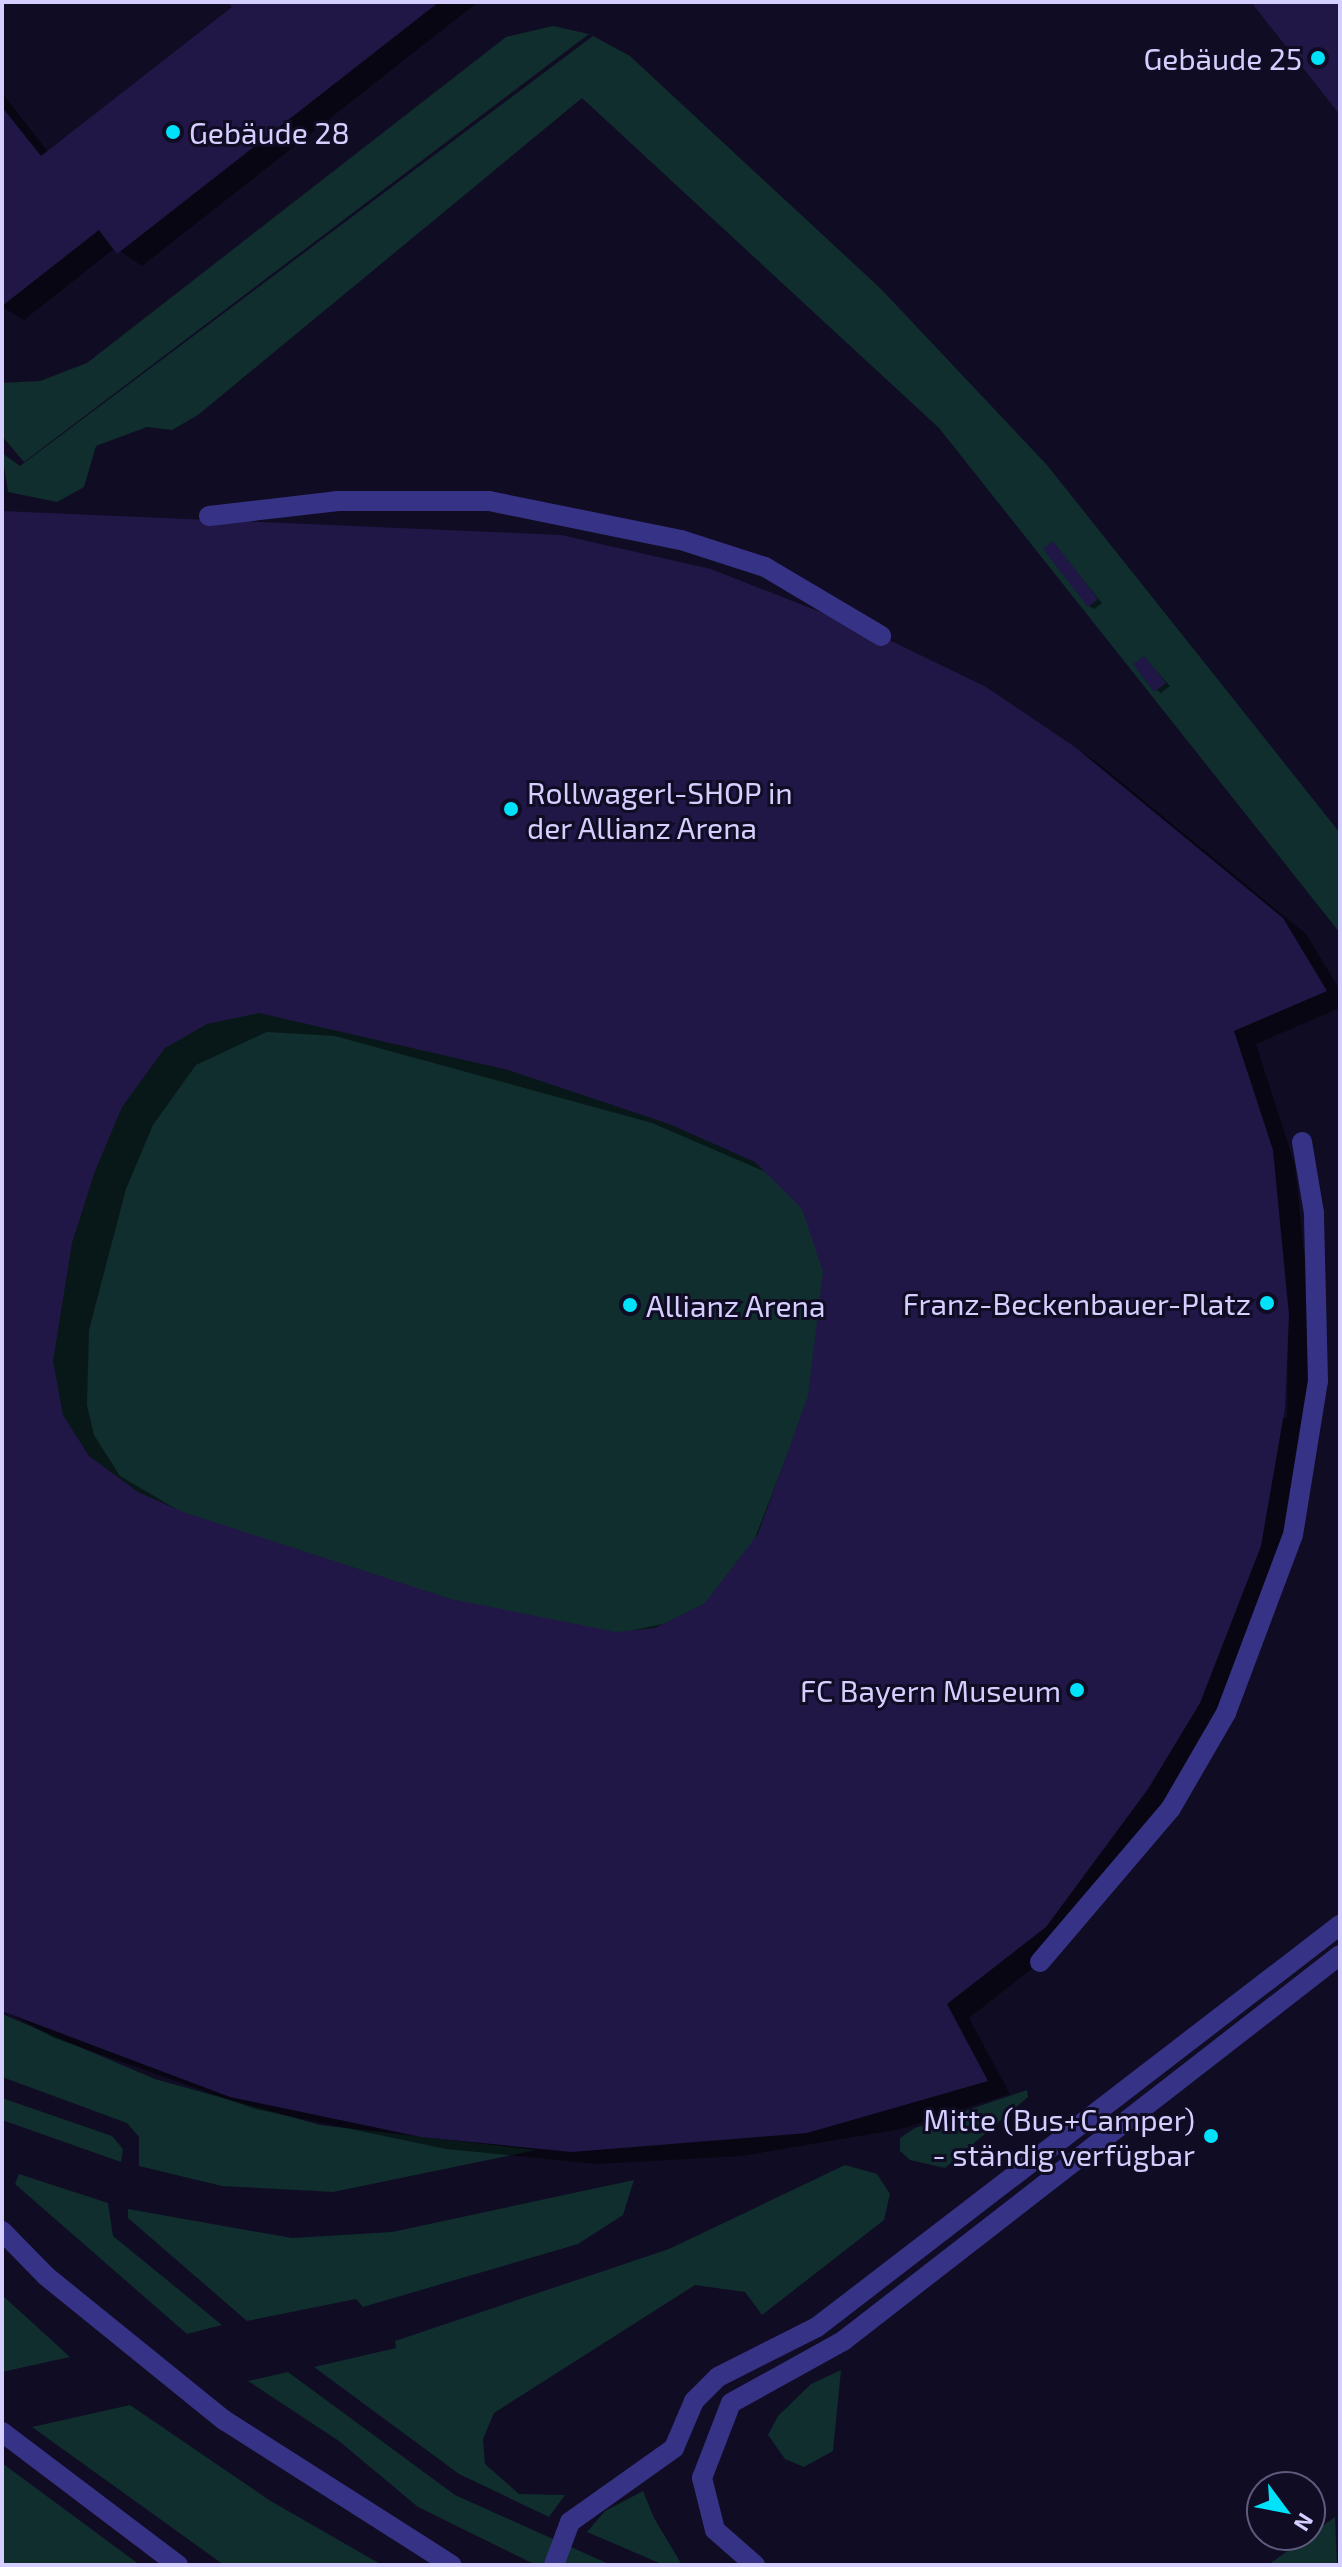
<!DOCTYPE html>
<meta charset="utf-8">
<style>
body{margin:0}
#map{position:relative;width:1342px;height:2567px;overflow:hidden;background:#100c24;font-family:"Exo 2",sans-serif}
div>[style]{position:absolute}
.green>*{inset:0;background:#0f2e2d}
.shadow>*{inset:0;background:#0007}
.building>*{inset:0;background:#201746}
.service>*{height:20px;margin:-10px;padding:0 10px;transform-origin:10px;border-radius:10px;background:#363386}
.tertiary>*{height:20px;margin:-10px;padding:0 10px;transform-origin:10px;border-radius:10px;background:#363386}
.dots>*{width:22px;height:22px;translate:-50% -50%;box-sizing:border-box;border:4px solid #100c24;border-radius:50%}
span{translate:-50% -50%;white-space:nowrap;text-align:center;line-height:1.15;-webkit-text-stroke:6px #100c24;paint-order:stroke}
.poi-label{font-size:30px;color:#d4cfff}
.right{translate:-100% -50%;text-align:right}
.left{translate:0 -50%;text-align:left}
.frame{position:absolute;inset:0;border:4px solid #d4cfff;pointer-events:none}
.north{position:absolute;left:1246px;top:2471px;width:80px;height:80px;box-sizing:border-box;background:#100c24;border:2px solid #5e5a7c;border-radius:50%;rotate:122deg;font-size:22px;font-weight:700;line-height:32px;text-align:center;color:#d4cfff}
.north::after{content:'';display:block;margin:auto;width:28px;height:36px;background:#00e2fa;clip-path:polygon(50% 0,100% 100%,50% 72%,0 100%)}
</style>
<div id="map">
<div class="green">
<div style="clip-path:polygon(553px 26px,589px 34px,24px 462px,2px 436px,2px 383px,40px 381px,87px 363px,506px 37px)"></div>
<div style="clip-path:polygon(593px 36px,630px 56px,881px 289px,1047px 465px,1340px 833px,1340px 933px,939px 428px,582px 98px,198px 415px,172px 430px,147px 427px,96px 446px,84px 487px,57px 502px,8px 492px,2px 453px,20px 466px)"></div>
<div style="clip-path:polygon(2px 611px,1251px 1352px,35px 1916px)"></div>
<div style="clip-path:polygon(2px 2014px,155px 2079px,320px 2125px,536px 2150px,333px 2192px,222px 2186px,139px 2166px,139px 2137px,127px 2123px,2px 2077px)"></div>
<div style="clip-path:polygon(1027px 2090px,1028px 2097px,945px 2168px,910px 2160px,900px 2151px,900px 2138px,915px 2128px)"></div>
<div style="clip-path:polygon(2px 2098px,112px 2136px,123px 2149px,121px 2162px,2px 2120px)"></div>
<div style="clip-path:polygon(845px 2165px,877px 2174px,890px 2194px,884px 2220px,762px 2315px,745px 2292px,695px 2285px,494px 2413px,483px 2439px,485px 2464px,519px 2494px,565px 2495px,549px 2517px,459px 2474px,314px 2367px,396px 2348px,395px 2341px,669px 2249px)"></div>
<div style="clip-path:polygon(19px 2174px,108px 2203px,113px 2236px,222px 2325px,187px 2334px,15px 2184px)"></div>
<div style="clip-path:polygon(634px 2180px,623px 2215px,578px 2244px,363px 2307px,356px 2299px,247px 2321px,128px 2218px,128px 2209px,292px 2238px,392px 2232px)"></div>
<div style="clip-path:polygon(2px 2295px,70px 2357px,2px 2372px)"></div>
<div style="clip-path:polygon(841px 2370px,833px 2451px,804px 2467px,785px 2459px,768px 2435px,778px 2416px,811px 2384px)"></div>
<div style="clip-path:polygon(288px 2372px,455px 2495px,611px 2565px,536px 2565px,418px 2507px,339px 2441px,248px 2381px)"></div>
<div style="clip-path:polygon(130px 2405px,269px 2500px,382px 2565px,224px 2565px,32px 2427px)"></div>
<div style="clip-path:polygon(2px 2463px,98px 2534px,140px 2565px,4px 2565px)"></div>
<div style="clip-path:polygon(643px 2491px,654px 2518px,682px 2565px,664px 2565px,587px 2532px,605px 2511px)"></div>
<div style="clip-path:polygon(1335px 2517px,1337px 2565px,1268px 2565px)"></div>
</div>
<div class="shadow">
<div style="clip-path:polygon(231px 2px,478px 2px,142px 266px,115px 248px,24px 320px,2px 307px,2px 93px,49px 153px,235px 7px)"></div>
<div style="clip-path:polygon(evenodd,2px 513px,561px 537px,1009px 703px,1098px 763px,1306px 934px,1340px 990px,1340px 1008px,1256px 1044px,1295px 1165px,1312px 1329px,1308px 1422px,1283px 1559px,1222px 1716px,1069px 1940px,969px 2018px,1010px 2094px,901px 2129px,742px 2156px,597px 2164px,446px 2149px,255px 2109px,54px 2038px,2px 2009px,2px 513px,267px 1032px,335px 1036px,652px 1123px,782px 1179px,804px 1209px,825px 1272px,810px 1396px,746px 1561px,707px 1605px,680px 1620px,616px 1634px,451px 1601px,183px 1513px,120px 1476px,94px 1435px,87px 1405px,89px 1330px,126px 1189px,153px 1125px,196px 1065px,267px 1032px,2px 513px,1288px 1334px,1287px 1418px,1283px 1418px,1286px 1344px,1288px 1334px)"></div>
<div style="clip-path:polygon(1053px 543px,1102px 603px,1094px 609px,1089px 606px)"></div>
<div style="clip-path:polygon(1144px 658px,1170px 686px,1161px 693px,1156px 690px)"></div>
</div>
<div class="building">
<div style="clip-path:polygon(228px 2px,439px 2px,117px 254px,99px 230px,2px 306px,2px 107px,41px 156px,232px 7px)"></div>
<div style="clip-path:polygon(1251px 2px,1340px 2px,1340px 115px)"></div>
<div style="clip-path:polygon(evenodd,2px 511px,561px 535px,711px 569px,881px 636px,986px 687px,1075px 747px,1283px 918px,1327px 991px,1234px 1031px,1273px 1150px,1289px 1315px,1285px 1408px,1261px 1546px,1200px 1703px,1148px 1789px,1046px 1927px,947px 2004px,988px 2081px,807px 2133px,572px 2152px,421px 2137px,230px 2097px,2px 2011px,2px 511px,259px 1013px,508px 1070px,669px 1124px,755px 1162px,802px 1209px,823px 1272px,808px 1396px,758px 1534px,705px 1603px,655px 1628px,616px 1632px,451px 1599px,183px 1512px,138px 1492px,89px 1456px,63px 1415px,53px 1361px,72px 1243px,95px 1171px,122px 1107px,165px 1048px,207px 1024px,259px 1013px)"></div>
<div style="clip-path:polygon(1053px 541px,1098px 599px,1088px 607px,1043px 549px)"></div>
<div style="clip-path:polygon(1144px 656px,1166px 683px,1154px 692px,1133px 664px)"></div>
</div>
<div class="service">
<div style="left:209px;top:516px;width:130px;rotate:-6.6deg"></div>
<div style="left:338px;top:501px;width:151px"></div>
<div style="left:489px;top:501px;width:196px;rotate:11.5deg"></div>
<div style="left:681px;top:540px;width:88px;rotate:17.8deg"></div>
<div style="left:765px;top:567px;width:135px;rotate:30.7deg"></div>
<div style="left:1040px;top:1962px;width:202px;rotate:-49.6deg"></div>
<div style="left:1171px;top:1808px;width:110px;rotate:-59.9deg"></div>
<div style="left:1226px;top:1713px;width:190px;rotate:-69.4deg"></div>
<div style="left:1293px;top:1535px;width:156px;rotate:-80.8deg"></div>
<div style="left:1318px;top:1381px;width:168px;rotate:-91.4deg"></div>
<div style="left:1314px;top:1213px;width:72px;rotate:-99.6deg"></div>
<div style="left:554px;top:2565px;width:46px;rotate:-69.6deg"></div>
<div style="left:570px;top:2522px;width:128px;rotate:-35.4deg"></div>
<div style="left:674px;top:2448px;width:51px;rotate:-66.9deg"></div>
<div style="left:694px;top:2401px;width:34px;rotate:-45deg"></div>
<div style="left:718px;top:2377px;width:111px;rotate:-26.8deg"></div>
<div style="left:817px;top:2327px;width:660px;rotate:-37.55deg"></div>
<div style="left:755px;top:2565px;width:53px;rotate:-138.8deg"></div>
<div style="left:715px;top:2530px;width:54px;rotate:-104deg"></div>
<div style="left:702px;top:2478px;width:80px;rotate:-68.9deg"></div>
<div style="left:731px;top:2403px;width:128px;rotate:-29deg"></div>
<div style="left:843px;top:2341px;width:629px;rotate:-37.84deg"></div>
</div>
<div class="tertiary">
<div style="left:2px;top:2231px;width:63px;rotate:45.6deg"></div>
<div style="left:46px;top:2276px;width:229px;rotate:39deg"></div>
<div style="left:224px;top:2420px;width:270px;rotate:32.5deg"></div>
<div style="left:2px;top:2432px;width:221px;rotate:37.1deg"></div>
</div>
<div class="dots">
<div style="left:1318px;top:58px;background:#00e2fa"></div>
<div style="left:173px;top:132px;background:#00e2fa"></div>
<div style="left:511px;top:809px;background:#00e2fa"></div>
<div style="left:1267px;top:1303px;background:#00e2fa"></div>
<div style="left:630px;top:1305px;background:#00e2fa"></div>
<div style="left:1077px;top:1690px;background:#00e2fa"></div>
<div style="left:1211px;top:2136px;background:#00e2fa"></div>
</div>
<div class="poi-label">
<span class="right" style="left:1302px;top:58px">Gebäude 25</span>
<span class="left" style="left:189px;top:132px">Gebäude 28</span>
<span class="left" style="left:527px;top:809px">Rollwagerl-SHOP in<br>der Allianz Arena</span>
<span class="right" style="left:1251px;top:1303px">Franz-Beckenbauer-Platz</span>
<span class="left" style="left:646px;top:1305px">Allianz Arena</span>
<span class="right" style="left:1061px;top:1690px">FC Bayern Museum</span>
<span class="right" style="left:1195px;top:2136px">Mitte (Bus+Camper)<br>- ständig verfügbar</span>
</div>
<div class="frame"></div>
<div class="north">N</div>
</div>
